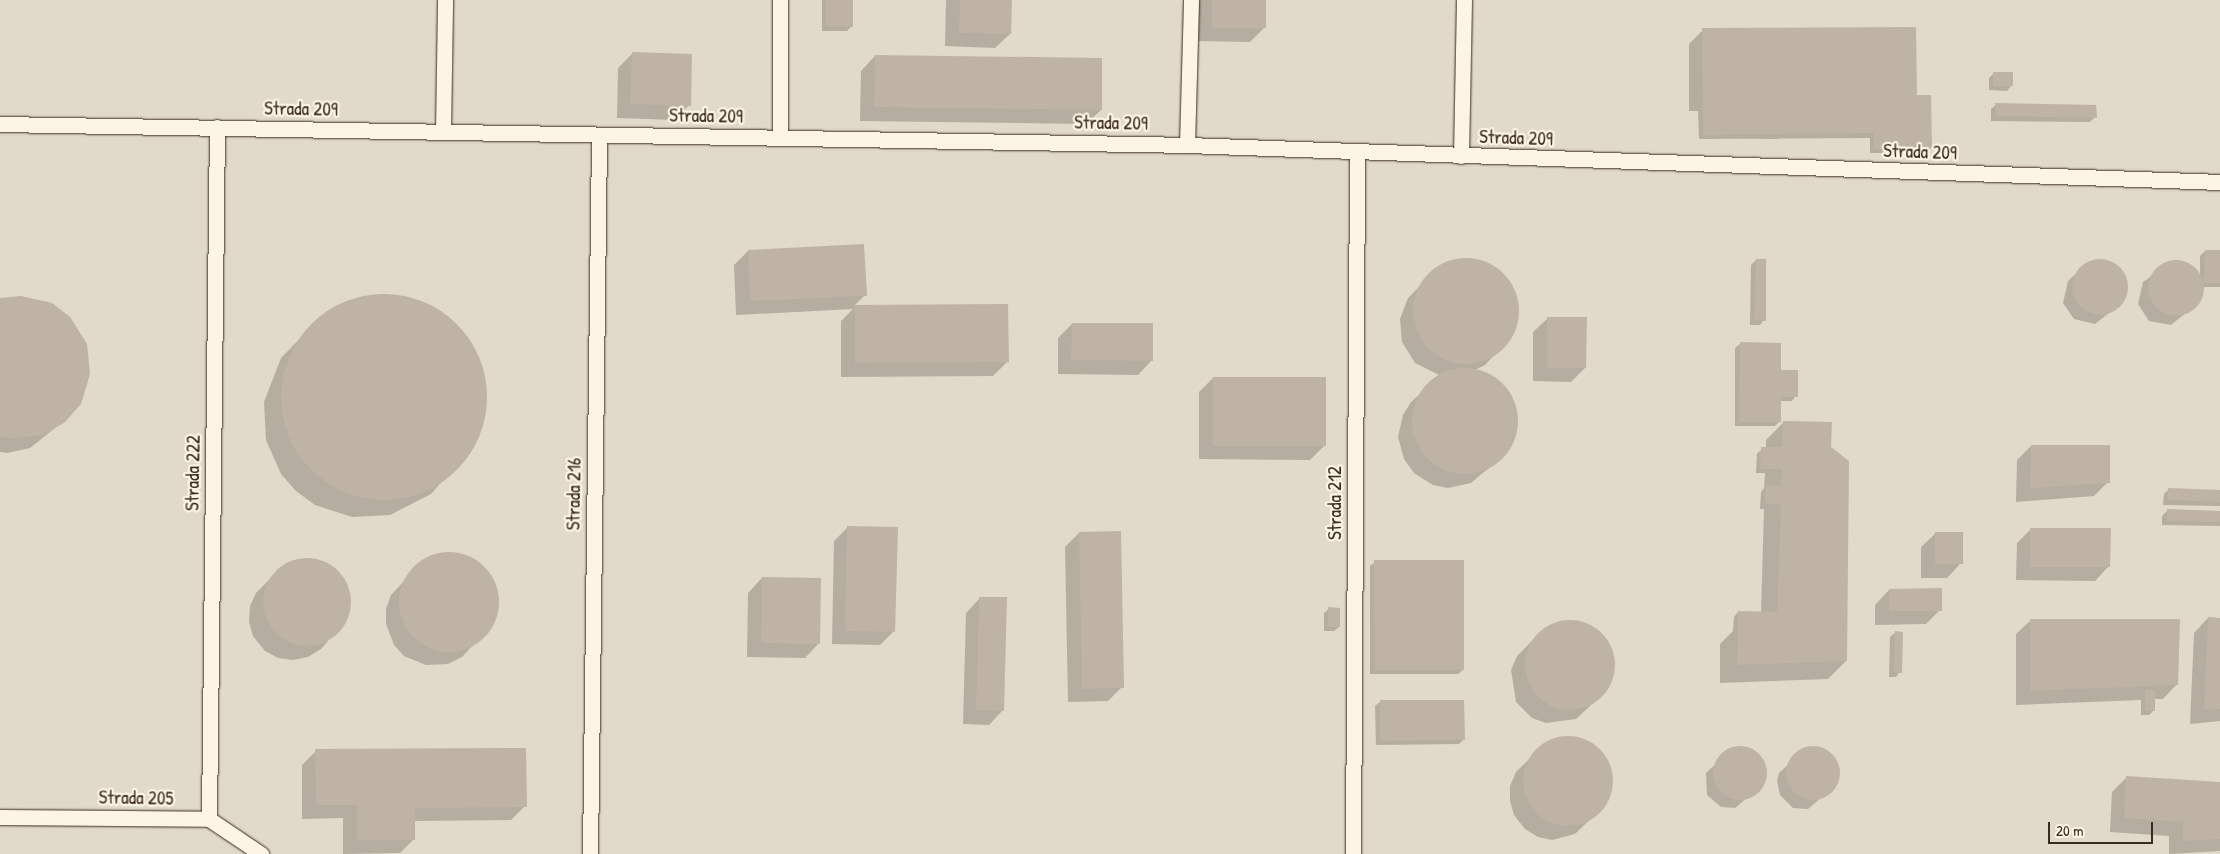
<!DOCTYPE html>
<style>
body{margin:0}
#map{position:relative;width:2220px;height:854px;overflow:hidden;background:#f0e9d9;font-family:"Patrick Hand",sans-serif}
div>[style]{position:absolute}
.built>*{inset:0;background:#e1d9c9}
.shadow>*{inset:0;background:#0003}
.building>*{inset:0;background:#beb3a4}
.round{border-radius:50%}
.roads{filter:drop-shadow(0 0 1px #3b2a1e) drop-shadow(0 0 1px #3b2a1e)}
.service>*{height:15px;margin:-7.5px;padding:0 7.5px;transform-origin:7.5px;border-radius:7.5px;background:#fcf5e5}
span{translate:-50% -50%;white-space:nowrap;text-align:center;line-height:1.15;-webkit-text-stroke:4.5px #fcf5e5;paint-order:stroke}
.street-label{font-size:19px;color:#3b2a1e}
.scale{position:absolute;left:2048px;top:822px;width:105px;height:22px;box-sizing:border-box;border:2px solid #3b2a1e;border-top:0;padding-left:6px;font-size:15px;line-height:18px;white-space:nowrap;color:#3b2a1e;-webkit-text-stroke:4px #fcf5e5;paint-order:stroke}
</style>
<div id="map">
<div class="built">
<div style="clip-path:polygon(0 0,2220px 0,2220px 854px,0 854px)"></div>
</div>
<div class="shadow">
<div style="clip-path:polygon(822px 0,852px 0,852px 26px,847px 31px,822px 31px)"></div>
<div style="clip-path:polygon(946px 0,1011px 0,1010px 34px,995px 48px,945px 46px)"></div>
<div style="clip-path:polygon(1198px 0,1265px 0,1265px 27px,1250px 42px,1198px 41px)"></div>
<div style="clip-path:polygon(1703px 30px,1931px 148px,1926px 153px,1870px 153px,1870px 138px,1699px 139px,1698px 111px,1689px 111px,1689px 44px)"></div>
<div style="clip-path:polygon(632px 54px,689px 105px,675px 120px,617px 118px,618px 68px)"></div>
<div style="clip-path:polygon(875px 56px,1101px 110px,1086px 124px,860px 121px,861px 71px)"></div>
<div style="clip-path:polygon(1994px 73px,2011px 86px,2007px 91px,1989px 90px,1989px 78px)"></div>
<div style="clip-path:polygon(1996px 105px,2095px 117px,2090px 122px,1991px 121px,1991px 109px)"></div>
<div style="clip-path:polygon(748px 251px,865px 295px,854px 306px,1007px 305px,1008px 361px,993px 376px,841px 377px,841px 321px,853px 309px,736px 315px,734px 265px)"></div>
<div style="clip-path:polygon(2205px 251px,2220px 251px,2220px 287px,2203px 287px,2199px 302px,2171px 325px,2149px 321px,2138px 304px,2143px 282px,2173px 261px,2194px 268px,2200px 281px,2200px 256px)"></div>
<div style="clip-path:polygon(1756px 260px,1764px 320px,1760px 325px,1750px 325px,1751px 265px)"></div>
<div style="clip-path:polygon(1453px 261px,1476px 261px,1491px 266px,1508px 280px,1517px 302px,1516px 324px,1510px 338px,1485px 365px,1473px 371px,1489px 376px,1501px 385px,1514px 405px,1516px 419px,1515px 434px,1504px 455px,1471px 483px,1448px 488px,1433px 485px,1414px 473px,1404px 459px,1398px 437px,1403px 415px,1411px 402px,1441px 376px,1415px 363px,1402px 342px,1400px 319px,1408px 298px,1439px 267px)"></div>
<div style="clip-path:polygon(2090px 261px,2112px 262px,2126px 279px,2124px 301px,2095px 324px,2074px 319px,2063px 303px,2068px 281px)"></div>
<div style="clip-path:polygon(393px 296px,437px 310px,461px 330px,480px 363px,486px 401px,485px 416px,474px 445px,431px 494px,390px 515px,352px 517px,315px 505px,296px 491px,281px 474px,266px 440px,264px 402px,281px 358px,321px 317px,355px 299px)"></div>
<div style="clip-path:polygon(0 301px,70px 416px,30px 448px,7px 453px,0 452px)"></div>
<div style="clip-path:polygon(1548px 318px,1585px 368px,1571px 382px,1533px 381px,1533px 332px)"></div>
<div style="clip-path:polygon(1072px 324px,1152px 360px,1138px 375px,1058px 374px,1058px 338px)"></div>
<div style="clip-path:polygon(1740px 344px,1780px 371px,1796px 396px,1792px 401px,1780px 401px,1780px 421px,1775px 426px,1735px 426px,1735px 348px)"></div>
<div style="clip-path:polygon(1213px 378px,1325px 445px,1310px 460px,1199px 459px,1199px 392px)"></div>
<div style="clip-path:polygon(1784px 422px,1830px 447px,1846px 661px,1828px 679px,1720px 683px,1720px 644px,1733px 631px,1734px 617px,1738px 612px,1761px 613px,1764px 509px,1760px 509px,1761px 492px,1764px 488px,1765px 473px,1756px 473px,1757px 453px,1766px 448px,1766px 440px)"></div>
<div style="clip-path:polygon(2031px 446px,2108px 482px,2094px 496px,2016px 502px,2017px 460px)"></div>
<div style="clip-path:polygon(2168px 490px,2220px 491px,2220px 506px,2163px 505px,2164px 494px)"></div>
<div style="clip-path:polygon(2167px 511px,2220px 512px,2220px 526px,2162px 525px,2162px 516px)"></div>
<div style="clip-path:polygon(848px 527px,894px 631px,880px 645px,832px 644px,834px 541px)"></div>
<div style="clip-path:polygon(2031px 529px,2109px 566px,2095px 581px,2016px 580px,2017px 543px)"></div>
<div style="clip-path:polygon(1079px 533px,1122px 687px,1108px 701px,1068px 702px,1065px 547px)"></div>
<div style="clip-path:polygon(1936px 533px,1961px 563px,1947px 578px,1921px 578px,1921px 547px)"></div>
<div style="clip-path:polygon(457px 554px,478px 563px,488px 574px,496px 587px,497px 610px,492px 625px,462px 657px,448px 664px,426px 665px,404px 656px,394px 645px,386px 624px,386px 609px,391px 595px,421px 563px,434px 556px)"></div>
<div style="clip-path:polygon(303px 559px,318px 560px,337px 572px,346px 584px,350px 607px,345px 621px,321px 649px,308px 657px,293px 660px,278px 658px,265px 651px,253px 636px,249px 622px,250px 606px,256px 593px,271px 578px,288px 563px)"></div>
<div style="clip-path:polygon(1375px 562px,1463px 670px,1458px 674px,1370px 674px,1370px 566px)"></div>
<div style="clip-path:polygon(762px 578px,819px 643px,805px 658px,747px 657px,748px 593px)"></div>
<div style="clip-path:polygon(1889px 590px,1940px 610px,1926px 624px,1875px 625px,1875px 605px)"></div>
<div style="clip-path:polygon(980px 598px,1003px 710px,989px 725px,963px 724px,966px 613px)"></div>
<div style="clip-path:polygon(1329px 609px,1339px 627px,1334px 631px,1324px 631px,1324px 613px)"></div>
<div style="clip-path:polygon(2208px 618px,2220px 619px,2220px 721px,2190px 724px,2194px 633px)"></div>
<div style="clip-path:polygon(2031px 620px,2177px 684px,2163px 699px,2154px 699px,2154px 710px,2149px 715px,2141px 715px,2141px 700px,2016px 705px,2016px 634px)"></div>
<div style="clip-path:polygon(1564px 621px,1579px 622px,1599px 632px,1613px 659px,1613px 674px,1603px 694px,1576px 719px,1546px 723px,1532px 718px,1516px 702px,1511px 670px,1517px 656px,1532px 641px,1549px 626px)"></div>
<div style="clip-path:polygon(1895px 633px,1900px 672px,1896px 677px,1889px 677px,1890px 637px)"></div>
<div style="clip-path:polygon(1380px 702px,1463px 740px,1459px 744px,1376px 745px,1375px 706px)"></div>
<div style="clip-path:polygon(1578px 738px,1592px 743px,1607px 760px,1612px 774px,1606px 804px,1575px 834px,1552px 840px,1538px 837px,1525px 829px,1514px 815px,1510px 801px,1510px 786px,1516px 772px,1548px 741px)"></div>
<div style="clip-path:polygon(1733px 748px,1755px 751px,1766px 770px,1763px 784px,1735px 808px,1721px 807px,1707px 795px,1706px 773px)"></div>
<div style="clip-path:polygon(1806px 748px,1827px 752px,1837px 763px,1836px 785px,1808px 809px,1793px 808px,1780px 795px,1777px 781px,1779px 773px)"></div>
<div style="clip-path:polygon(316px 751px,525px 806px,511px 820px,414px 821px,414px 839px,400px 853px,343px 854px,343px 818px,302px 819px,302px 765px)"></div>
<div style="clip-path:polygon(2127px 777px,2220px 783px,2220px 851px,2169px 854px,2169px 836px,2110px 832px,2112px 792px)"></div>
</div>
<div class="building">
<div style="clip-path:polygon(826px 0,853px 0,853px 27px,826px 26px)"></div>
<div style="clip-path:polygon(960px 0,1012px 0,1011px 34px,959px 33px)"></div>
<div style="clip-path:polygon(1212px 0,1266px 0,1266px 28px,1212px 28px)"></div>
<div style="clip-path:polygon(1916px 27px,1917px 95px,1931px 95px,1932px 148px,1874px 149px,1874px 133px,1703px 135px,1702px 28px)"></div>
<div style="clip-path:polygon(632px 52px,692px 54px,691px 106px,630px 104px)"></div>
<div style="clip-path:polygon(875px 55px,1102px 58px,1102px 110px,874px 107px)"></div>
<div style="clip-path:polygon(1993px 72px,2013px 72px,2013px 86px,1993px 86px)"></div>
<div style="clip-path:polygon(1995px 103px,2096px 105px,2097px 118px,1996px 116px)"></div>
<div style="clip-path:polygon(864px 244px,867px 296px,750px 301px,748px 250px)"></div>
<div style="clip-path:polygon(2205px 250px,2220px 250px,2220px 283px,2204px 283px)"></div>
<div class="round" style="left:1413px;top:258px;width:106px;height:106px"></div>
<div class="round" style="left:2072px;top:259px;width:56px;height:56px"></div>
<div style="clip-path:polygon(1756px 259px,1766px 259px,1766px 321px,1754px 320px)"></div>
<div class="round" style="left:2148px;top:260px;width:56px;height:56px"></div>
<div class="round" style="left:281px;top:294px;width:206px;height:206px"></div>
<div style="clip-path:polygon(21px 296px,52px 303px,70px 317px,87px 344px,90px 374px,81px 404px,65px 422px,45px 434px,14px 439px,0 436px,0 298px)"></div>
<div style="clip-path:polygon(1008px 304px,1009px 362px,855px 363px,855px 305px)"></div>
<div style="clip-path:polygon(1547px 317px,1587px 317px,1586px 368px,1547px 368px)"></div>
<div style="clip-path:polygon(1072px 323px,1153px 323px,1153px 361px,1071px 360px)"></div>
<div style="clip-path:polygon(1740px 342px,1781px 343px,1781px 370px,1798px 370px,1798px 397px,1781px 397px,1781px 422px,1739px 422px)"></div>
<div class="round" style="left:1412px;top:368px;width:106px;height:106px"></div>
<div style="clip-path:polygon(1213px 377px,1326px 377px,1326px 446px,1213px 446px)"></div>
<div style="clip-path:polygon(1783px 421px,1832px 422px,1831px 447px,1849px 461px,1847px 661px,1737px 665px,1738px 611px,1777px 612px,1781px 505px,1765px 504px,1765px 485px,1781px 486px,1782px 469px,1760px 469px,1761px 447px,1782px 447px)"></div>
<div style="clip-path:polygon(2031px 445px,2110px 445px,2110px 483px,2030px 488px)"></div>
<div style="clip-path:polygon(2168px 488px,2220px 490px,2220px 502px,2168px 500px)"></div>
<div style="clip-path:polygon(2167px 509px,2220px 511px,2220px 522px,2167px 521px)"></div>
<div style="clip-path:polygon(847px 526px,898px 527px,895px 632px,845px 631px)"></div>
<div style="clip-path:polygon(2030px 528px,2111px 528px,2110px 567px,2030px 567px)"></div>
<div style="clip-path:polygon(1121px 531px,1124px 688px,1082px 689px,1079px 532px)"></div>
<div style="clip-path:polygon(1935px 532px,1963px 532px,1963px 564px,1935px 564px)"></div>
<div class="round" style="left:399px;top:552px;width:100px;height:100px"></div>
<div class="round" style="left:263px;top:558px;width:88px;height:88px"></div>
<div style="clip-path:polygon(1374px 560px,1464px 560px,1464px 670px,1375px 670px)"></div>
<div style="clip-path:polygon(762px 577px,821px 578px,820px 644px,761px 643px)"></div>
<div style="clip-path:polygon(1942px 588px,1942px 611px,1889px 611px,1889px 589px)"></div>
<div style="clip-path:polygon(979px 597px,1007px 597px,1004px 711px,976px 710px)"></div>
<div style="clip-path:polygon(1328px 607px,1340px 608px,1340px 627px,1328px 627px)"></div>
<div style="clip-path:polygon(2208px 617px,2220px 618px,2220px 709px,2204px 710px)"></div>
<div style="clip-path:polygon(2030px 619px,2180px 619px,2178px 685px,2030px 691px)"></div>
<div class="round" style="left:1525px;top:620px;width:90px;height:90px"></div>
<div style="clip-path:polygon(1895px 631px,1903px 632px,1902px 673px,1894px 673px)"></div>
<div style="clip-path:polygon(2145px 690px,2155px 690px,2155px 711px,2145px 711px)"></div>
<div style="clip-path:polygon(1380px 700px,1464px 700px,1465px 740px,1380px 741px)"></div>
<div class="round" style="left:1523px;top:736px;width:90px;height:90px"></div>
<div class="round" style="left:1786px;top:746px;width:54px;height:54px"></div>
<div class="round" style="left:1713px;top:746px;width:54px;height:54px"></div>
<div style="clip-path:polygon(526px 748px,527px 807px,415px 808px,415px 840px,357px 840px,357px 805px,316px 805px,315px 749px)"></div>
<div style="clip-path:polygon(2126px 776px,2220px 782px,2220px 839px,2183px 841px,2183px 822px,2124px 818px)"></div>
</div>
<div class="roads">
<div class="service">
<div style="left:0;top:124px;width:1187px;rotate:1.01deg"></div>
<div style="left:1187px;top:145px;width:1034px;rotate:2.05deg"></div>
<div style="left:443px;top:132px;width:132px;rotate:-89.1deg"></div>
<div style="left:780px;top:138px;width:138px;rotate:-90deg"></div>
<div style="left:1187px;top:145px;width:145px;rotate:-88.4deg"></div>
<div style="left:1461px;top:156px;width:156px;rotate:-88.9deg"></div>
<div style="left:0;top:817px;width:209px;rotate:0.5deg"></div>
<div style="left:209px;top:819px;width:63px;rotate:33.9deg"></div>
<div style="left:209px;top:819px;width:692px;rotate:-89.34deg"></div>
<div style="left:590px;top:854px;width:719px;rotate:-89.28deg"></div>
<div style="left:1353px;top:854px;width:701px;rotate:-89.67deg"></div>
</div>
</div>
<div class="street-label">
<span style="left:301px;top:109px;rotate:1deg">Strada 209</span>
<span style="left:706px;top:116px;rotate:1deg">Strada 209</span>
<span style="left:1111px;top:123px;rotate:1deg">Strada 209</span>
<span style="left:1516px;top:138px;rotate:2deg">Strada 209</span>
<span style="left:1920px;top:152px;rotate:2deg">Strada 209</span>
<span style="left:193px;top:473px;rotate:-89deg">Strada 222</span>
<span style="left:574px;top:494px;rotate:-89deg">Strada 216</span>
<span style="left:1335px;top:503px;rotate:-90deg">Strada 212</span>
<span style="left:136px;top:798px;rotate:1deg">Strada 205</span>
</div>
<div class="scale">20 m</div>
</div>
